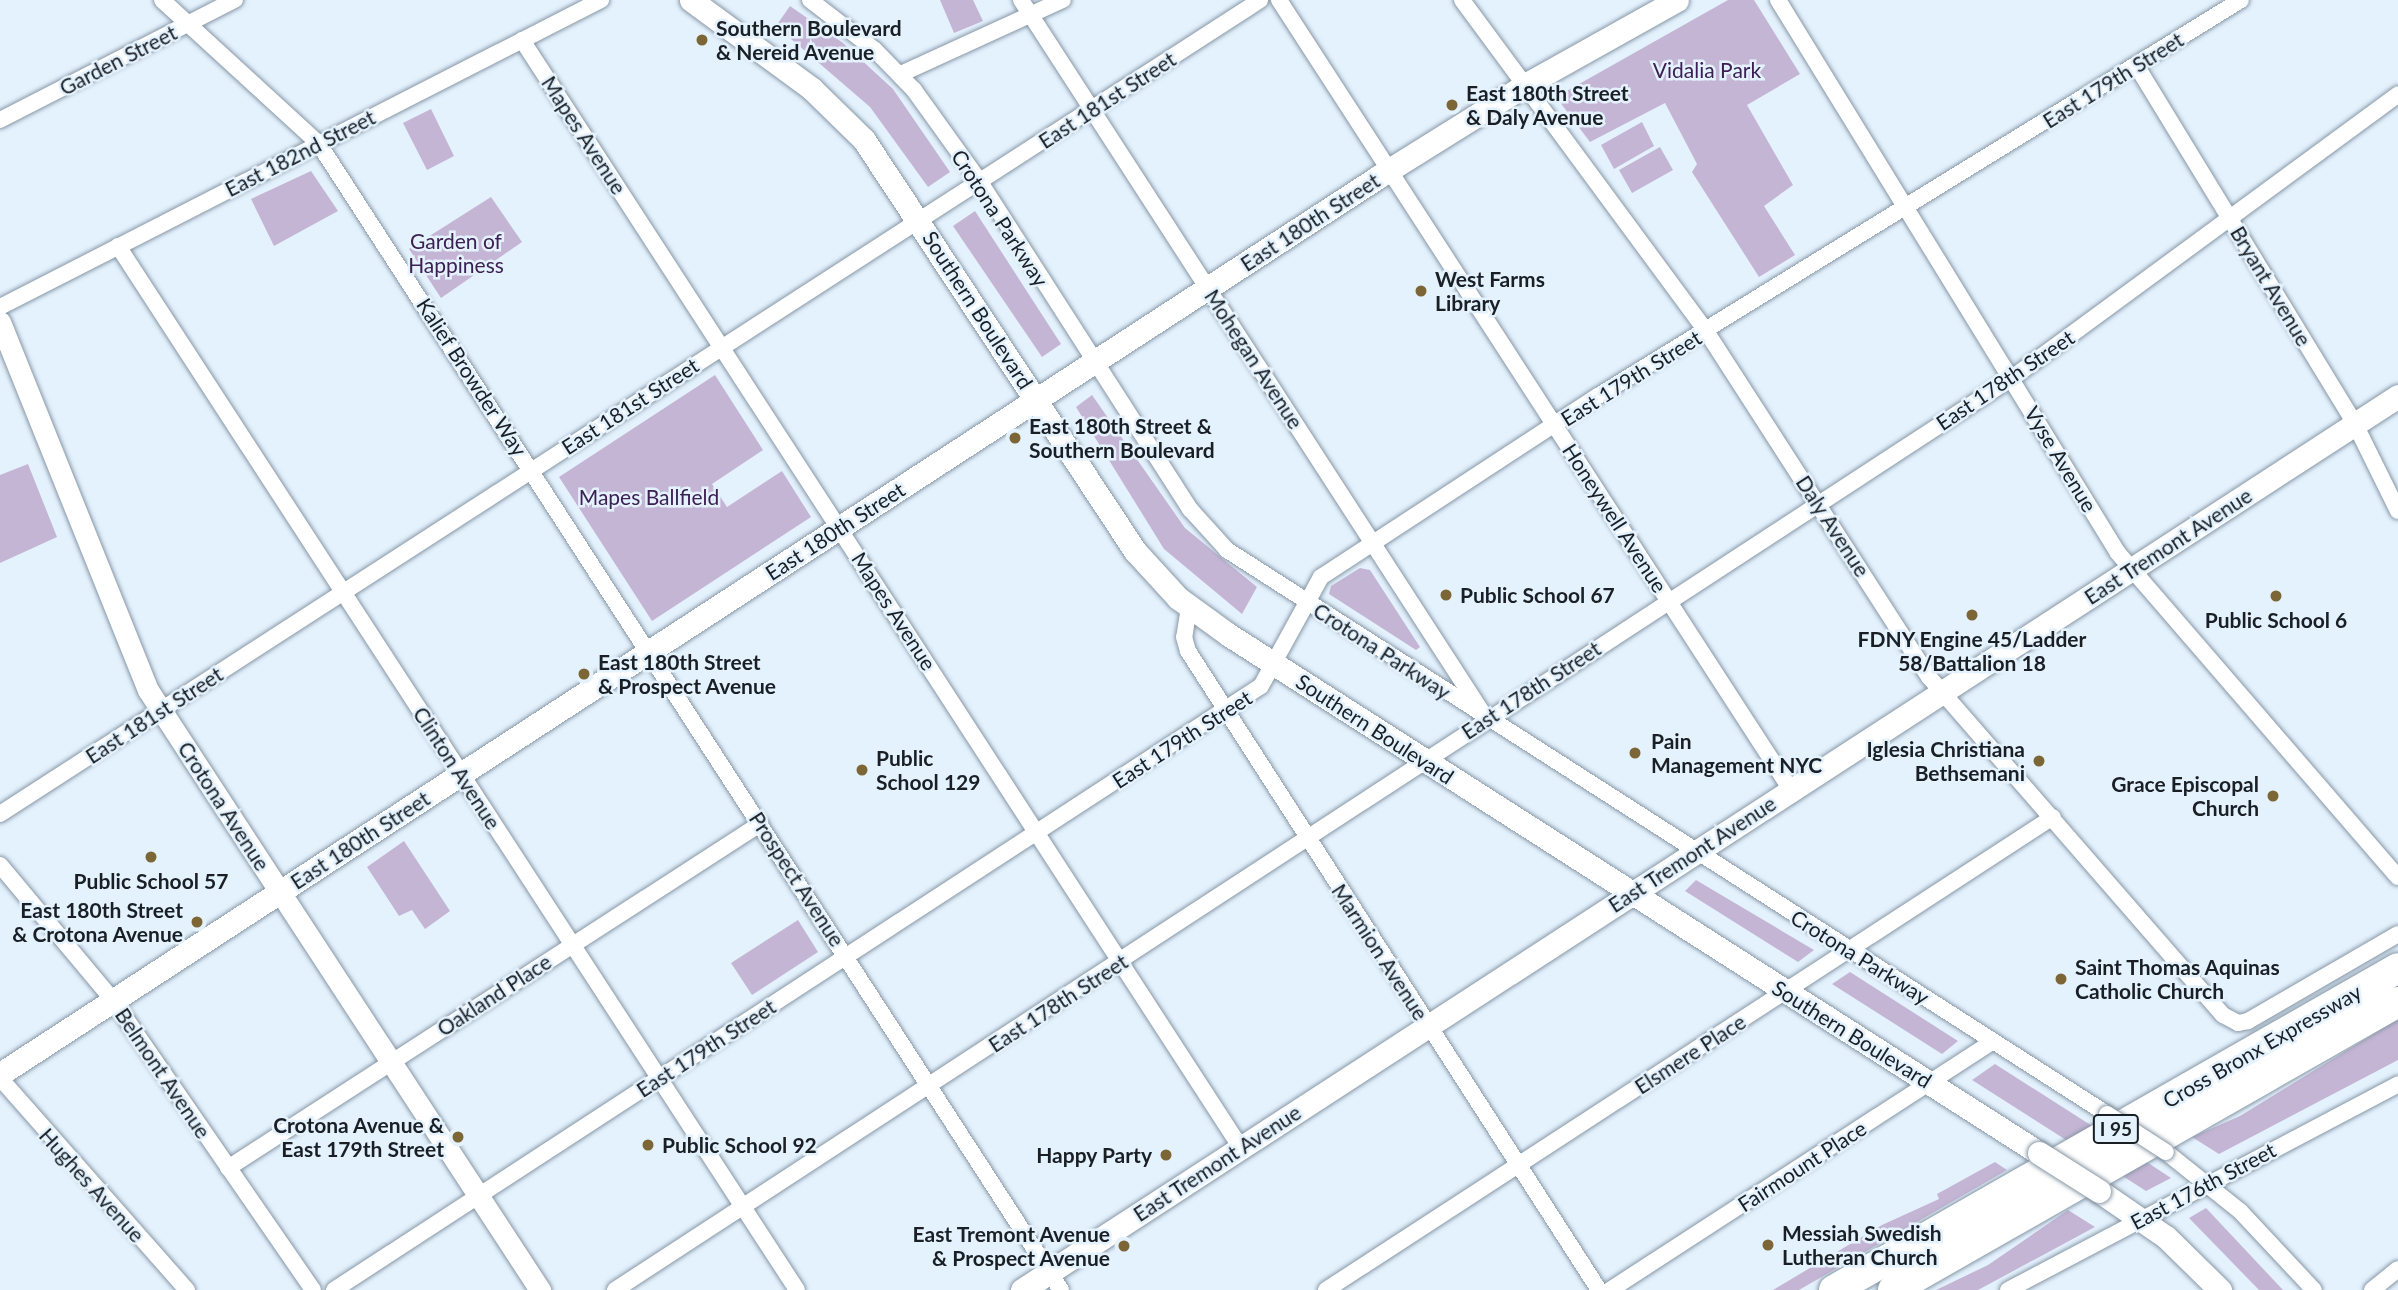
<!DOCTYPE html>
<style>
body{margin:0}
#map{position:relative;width:2398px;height:1290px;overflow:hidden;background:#e4f2fe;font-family:Lato,sans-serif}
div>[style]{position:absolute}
.green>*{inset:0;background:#c5b5d5}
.roads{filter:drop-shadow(0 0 2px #8797a5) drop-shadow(0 0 2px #8797a5)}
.minor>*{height:16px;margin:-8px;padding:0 8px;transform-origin:8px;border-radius:8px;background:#fff}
.tertiary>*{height:21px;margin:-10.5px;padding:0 10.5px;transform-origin:10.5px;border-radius:10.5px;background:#fff}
.secondary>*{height:23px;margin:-11.5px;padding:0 11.5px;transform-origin:11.5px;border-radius:11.5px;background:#fff}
.motorway>*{height:30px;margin:-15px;padding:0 15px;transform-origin:15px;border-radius:15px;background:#fff}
.bridges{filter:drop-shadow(0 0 2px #8797a5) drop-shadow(0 0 2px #8797a5)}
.minor-bridge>*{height:16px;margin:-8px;padding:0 8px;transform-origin:8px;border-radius:8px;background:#fff}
.secondary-bridge>*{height:23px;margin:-11.5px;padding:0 11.5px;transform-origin:11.5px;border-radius:11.5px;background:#fff}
.dots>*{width:19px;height:19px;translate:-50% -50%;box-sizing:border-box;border:4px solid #e4f2fe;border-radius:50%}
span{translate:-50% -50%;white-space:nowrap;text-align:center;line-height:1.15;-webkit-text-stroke:5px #e4f2fe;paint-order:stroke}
.shield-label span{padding:2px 5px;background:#e4f2fe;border:2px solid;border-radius:5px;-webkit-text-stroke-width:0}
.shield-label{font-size:19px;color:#191f25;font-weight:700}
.poi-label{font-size:21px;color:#191f25;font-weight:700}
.left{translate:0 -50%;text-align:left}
.right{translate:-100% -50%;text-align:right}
.street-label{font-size:21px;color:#191f25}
.park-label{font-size:21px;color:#3c2052}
</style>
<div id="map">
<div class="green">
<div style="clip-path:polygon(940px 0,973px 0,983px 21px,954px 33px)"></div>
<div style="clip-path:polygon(1728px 0,1754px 0,1800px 74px,1747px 105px,1793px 185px,1764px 206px,1795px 255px,1759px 277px,1692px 172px,1697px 164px,1665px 103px,1590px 142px,1556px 97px)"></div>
<div style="clip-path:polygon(790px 6px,843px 43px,893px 89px,950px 172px,928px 187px,870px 107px,776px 26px)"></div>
<div style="clip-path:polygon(431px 109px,454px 156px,427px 170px,403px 123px)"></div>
<div style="clip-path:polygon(1642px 122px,1654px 146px,1614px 169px,1601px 145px)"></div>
<div style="clip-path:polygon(1660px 147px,1673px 170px,1632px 193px,1619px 170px)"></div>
<div style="clip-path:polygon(311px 171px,338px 211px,274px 246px,251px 199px)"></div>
<div style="clip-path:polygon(491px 197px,522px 242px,441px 298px,409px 249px)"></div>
<div style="clip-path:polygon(975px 211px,1061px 344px,1042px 357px,953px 226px)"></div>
<div style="clip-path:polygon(715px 375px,763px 450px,712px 484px,727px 507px,782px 471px,811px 517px,652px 621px,559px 477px)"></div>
<div style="clip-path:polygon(1092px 395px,1185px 528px,1257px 587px,1242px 614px,1164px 549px,1076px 407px)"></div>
<div style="clip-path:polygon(28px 464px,57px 537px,0 563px,0 475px)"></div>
<div style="clip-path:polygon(1360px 568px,1370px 570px,1420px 647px,1416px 650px,1329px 594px,1331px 586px)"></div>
<div style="clip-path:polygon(404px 841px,450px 911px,425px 929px,412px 910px,399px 916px,367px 867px)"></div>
<div style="clip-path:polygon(1696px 880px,1814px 950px,1798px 962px,1685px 891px)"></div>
<div style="clip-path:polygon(798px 920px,818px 952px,752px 995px,731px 963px)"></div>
<div style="clip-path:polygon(1850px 972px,1958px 1041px,1942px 1054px,1832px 984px)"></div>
<div style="clip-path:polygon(2398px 1019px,2398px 1060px,2219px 1154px,2192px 1137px,2240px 1116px)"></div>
<div style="clip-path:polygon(1995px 1064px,2089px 1124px,2171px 1178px,2146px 1191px,1972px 1080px)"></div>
<div style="clip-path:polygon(1995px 1162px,2007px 1170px,1799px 1290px,1773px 1290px,1882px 1225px,1939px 1199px,1937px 1194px)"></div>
<div style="clip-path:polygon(2206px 1208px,2283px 1290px,2259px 1290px,2189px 1218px)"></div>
<div style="clip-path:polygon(2068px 1210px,2095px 1227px,1978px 1290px,1936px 1290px,1988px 1265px)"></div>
</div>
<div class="roads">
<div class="minor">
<div style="left:162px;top:0;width:213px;rotate:42.5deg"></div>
<div style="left:319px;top:144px;width:1365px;rotate:57.08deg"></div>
<div style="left:810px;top:0;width:82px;rotate:37.6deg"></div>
<div style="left:875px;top:50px;width:56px;rotate:45.7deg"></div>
<div style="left:914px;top:90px;width:113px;rotate:54.3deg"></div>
<div style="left:980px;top:182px;width:389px;rotate:57.3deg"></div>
<div style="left:1190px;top:509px;width:55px;rotate:47.9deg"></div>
<div style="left:1227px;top:550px;width:1045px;rotate:32.66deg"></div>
<div style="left:1021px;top:0;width:848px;rotate:57.08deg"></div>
<div style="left:1279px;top:0;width:941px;rotate:57.05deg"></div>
<div style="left:1462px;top:0;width:411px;rotate:53.6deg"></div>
<div style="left:1706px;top:331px;width:412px;rotate:57.2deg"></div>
<div style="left:1929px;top:677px;width:448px;rotate:49deg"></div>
<div style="left:2223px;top:1015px;width:17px;rotate:28deg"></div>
<div style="left:2238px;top:1023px;width:10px;rotate:-11deg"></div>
<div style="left:2248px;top:1021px;width:173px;rotate:-30.1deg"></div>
<div style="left:1778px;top:0;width:649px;rotate:58.42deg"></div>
<div style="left:2118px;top:553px;width:428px;rotate:49.2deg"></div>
<div style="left:522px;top:40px;width:1321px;rotate:57.02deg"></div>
<div style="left:2136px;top:65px;width:421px;rotate:58.6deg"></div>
<div style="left:2355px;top:424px;width:97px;rotate:63.7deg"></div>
<div style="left:901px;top:74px;width:178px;rotate:-24.6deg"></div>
<div style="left:0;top:120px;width:264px;rotate:-27.1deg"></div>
<div style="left:118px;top:246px;width:1245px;rotate:56.96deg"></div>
<div style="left:0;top:307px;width:675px;rotate:-27.06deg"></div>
<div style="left:1189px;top:607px;width:30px;rotate:99deg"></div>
<div style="left:1184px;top:637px;width:15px;rotate:74deg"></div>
<div style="left:1188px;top:651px;width:760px;rotate:57.25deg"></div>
<div style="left:0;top:814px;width:1500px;rotate:-32.86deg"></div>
<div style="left:0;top:865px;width:176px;rotate:50.1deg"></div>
<div style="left:113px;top:1000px;width:352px;rotate:55.4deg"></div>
<div style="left:0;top:1078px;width:283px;rotate:48.6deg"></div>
<div style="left:2166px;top:1152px;width:95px;rotate:38.6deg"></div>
<div style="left:2240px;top:1211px;width:108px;rotate:46.9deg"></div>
<div style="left:228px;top:1168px;width:634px;rotate:-32.89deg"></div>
<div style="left:334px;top:1290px;width:1106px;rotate:-33.09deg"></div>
<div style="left:1261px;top:686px;width:124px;rotate:-61.2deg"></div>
<div style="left:1321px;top:577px;width:331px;rotate:-33.2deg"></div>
<div style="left:1598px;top:396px;width:755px;rotate:-31.63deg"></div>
<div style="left:615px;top:1290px;width:1668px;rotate:-33.14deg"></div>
<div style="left:2012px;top:378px;width:479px;rotate:-36.3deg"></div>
<div style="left:1326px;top:1290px;width:867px;rotate:-33.05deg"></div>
<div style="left:1610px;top:1290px;width:457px;rotate:-33deg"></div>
<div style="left:2008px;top:1290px;width:441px;rotate:-27.8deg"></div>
<div style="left:2372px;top:1290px;width:33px;rotate:-39deg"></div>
</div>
<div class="tertiary">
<div style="left:0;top:322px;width:397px;rotate:68.1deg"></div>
<div style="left:148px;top:690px;width:717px;rotate:56.84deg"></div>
</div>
<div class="secondary">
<div style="left:691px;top:0;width:150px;rotate:36.3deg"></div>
<div style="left:812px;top:89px;width:73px;rotate:44.4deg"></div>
<div style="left:864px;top:140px;width:492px;rotate:56.6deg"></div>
<div style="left:1135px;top:551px;width:64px;rotate:47.5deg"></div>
<div style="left:1178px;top:598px;width:63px;rotate:36deg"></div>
<div style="left:1229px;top:635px;width:961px;rotate:32.6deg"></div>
<div style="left:0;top:1074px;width:1644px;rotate:-33.06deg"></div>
<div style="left:1378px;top:177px;width:173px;rotate:-32deg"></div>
<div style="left:1525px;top:85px;width:174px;rotate:-29.2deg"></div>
<div style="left:2099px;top:1191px;width:81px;rotate:34.5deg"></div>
<div style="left:2166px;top:1237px;width:76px;rotate:44.5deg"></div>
<div style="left:1022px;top:1290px;width:1641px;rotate:-33.01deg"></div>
</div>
<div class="motorway">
<div style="left:1834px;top:1290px;width:649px;rotate:-29.72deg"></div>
<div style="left:1893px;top:1290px;width:581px;rotate:-29.7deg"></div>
</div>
</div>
<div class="bridges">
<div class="minor-bridge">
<div style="left:2107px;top:1114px;width:70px;rotate:32.8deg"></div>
</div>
<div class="secondary-bridge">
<div style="left:2039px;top:1153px;width:71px;rotate:32.3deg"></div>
</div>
</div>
<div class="dots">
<div style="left:702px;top:40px;background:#7c6636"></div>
<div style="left:1452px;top:105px;background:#7c6636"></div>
<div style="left:1421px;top:291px;background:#7c6636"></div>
<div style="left:1015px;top:438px;background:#7c6636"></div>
<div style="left:1446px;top:595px;background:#7c6636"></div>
<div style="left:2276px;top:596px;background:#7c6636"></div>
<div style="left:1972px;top:615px;background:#7c6636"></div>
<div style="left:584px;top:674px;background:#7c6636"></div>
<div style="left:1635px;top:753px;background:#7c6636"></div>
<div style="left:2039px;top:761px;background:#7c6636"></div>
<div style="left:862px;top:770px;background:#7c6636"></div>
<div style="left:2273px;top:796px;background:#7c6636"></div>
<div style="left:151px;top:857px;background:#7c6636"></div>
<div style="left:197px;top:922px;background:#7c6636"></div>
<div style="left:2061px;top:979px;background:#7c6636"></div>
<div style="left:458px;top:1137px;background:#7c6636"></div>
<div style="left:648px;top:1145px;background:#7c6636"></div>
<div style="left:1166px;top:1155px;background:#7c6636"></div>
<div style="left:1768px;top:1245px;background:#7c6636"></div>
<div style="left:1124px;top:1246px;background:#7c6636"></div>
</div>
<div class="shield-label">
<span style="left:2116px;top:1129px">I 95</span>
</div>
<div class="poi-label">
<span class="left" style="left:716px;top:40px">Southern Boulevard<br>&amp; Nereid Avenue</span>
<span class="left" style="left:1466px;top:105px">East 180th Street<br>&amp; Daly Avenue</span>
<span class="left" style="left:1435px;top:291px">West Farms<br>Library</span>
<span class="left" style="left:1029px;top:438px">East 180th Street &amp;<br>Southern Boulevard</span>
<span class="left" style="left:1460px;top:595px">Public School 67</span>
<span style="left:2276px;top:620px">Public School 6</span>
<span style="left:1972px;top:651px">FDNY Engine 45/Ladder<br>58/Battalion 18</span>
<span class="left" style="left:598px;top:674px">East 180th Street<br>&amp; Prospect Avenue</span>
<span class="left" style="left:1651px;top:753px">Pain<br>Management NYC</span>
<span class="right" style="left:2025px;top:761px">Iglesia Christiana<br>Bethsemani</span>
<span class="left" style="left:876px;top:770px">Public<br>School 129</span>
<span class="right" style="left:2259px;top:796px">Grace Episcopal<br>Church</span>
<span style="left:151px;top:881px">Public School 57</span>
<span class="right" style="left:183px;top:922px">East 180th Street<br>&amp; Crotona Avenue</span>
<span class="left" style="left:2075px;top:979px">Saint Thomas Aquinas<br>Catholic Church</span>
<span class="right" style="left:444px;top:1137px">Crotona Avenue &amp;<br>East 179th Street</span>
<span class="left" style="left:662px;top:1145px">Public School 92</span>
<span class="right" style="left:1152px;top:1155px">Happy Party</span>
<span class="left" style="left:1782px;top:1245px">Messiah Swedish<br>Lutheran Church</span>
<span class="right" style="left:1110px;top:1246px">East Tremont Avenue<br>&amp; Prospect Avenue</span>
</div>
<div class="street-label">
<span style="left:118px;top:60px;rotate:-27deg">Garden Street</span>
<span style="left:2113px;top:80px;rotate:-32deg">East 179th Street</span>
<span style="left:1107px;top:100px;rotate:-33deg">East 181st Street</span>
<span style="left:584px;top:135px;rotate:57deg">Mapes Avenue</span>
<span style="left:300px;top:153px;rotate:-27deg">East 182nd Street</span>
<span style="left:1000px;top:218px;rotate:57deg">Crotona Parkway</span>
<span style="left:1310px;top:222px;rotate:-33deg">East 180th Street</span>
<span style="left:2271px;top:286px;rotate:59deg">Bryant Avenue</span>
<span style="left:978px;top:310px;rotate:57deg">Southern Boulevard</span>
<span style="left:1254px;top:359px;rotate:57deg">Mohegan Avenue</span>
<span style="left:472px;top:377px;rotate:57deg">Kalief Browder Way</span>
<span style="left:1631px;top:378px;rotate:-32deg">East 179th Street</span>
<span style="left:2005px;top:380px;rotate:-34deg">East 178th Street</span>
<span style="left:630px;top:406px;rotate:-33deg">East 181st Street</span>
<span style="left:2061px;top:459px;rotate:59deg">Vyse Avenue</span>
<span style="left:1615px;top:518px;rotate:57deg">Honeywell Avenue</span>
<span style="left:1833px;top:526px;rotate:57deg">Daly Avenue</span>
<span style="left:835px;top:531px;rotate:-33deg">East 180th Street</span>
<span style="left:2168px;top:546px;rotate:-33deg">East Tremont Avenue</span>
<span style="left:894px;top:611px;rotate:57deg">Mapes Avenue</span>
<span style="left:1382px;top:651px;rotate:33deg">Crotona Parkway</span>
<span style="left:1531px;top:690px;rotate:-33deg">East 178th Street</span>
<span style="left:154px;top:715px;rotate:-33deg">East 181st Street</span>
<span style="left:1375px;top:729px;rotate:33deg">Southern Boulevard</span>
<span style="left:1182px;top:739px;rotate:-33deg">East 179th Street</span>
<span style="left:457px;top:768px;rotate:57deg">Clinton Avenue</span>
<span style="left:224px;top:806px;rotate:57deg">Crotona Avenue</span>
<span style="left:360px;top:840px;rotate:-33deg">East 180th Street</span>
<span style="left:1692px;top:854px;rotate:-33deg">East Tremont Avenue</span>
<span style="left:797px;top:879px;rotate:57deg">Prospect Avenue</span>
<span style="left:1380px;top:952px;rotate:57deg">Marmion Avenue</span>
<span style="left:1860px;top:957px;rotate:32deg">Crotona Parkway</span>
<span style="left:494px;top:995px;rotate:-33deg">Oakland Place</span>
<span style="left:1058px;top:1003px;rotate:-33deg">East 178th Street</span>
<span style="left:1852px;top:1034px;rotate:32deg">Southern Boulevard</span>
<span style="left:2262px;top:1046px;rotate:-30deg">Cross Bronx Expressway</span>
<span style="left:706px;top:1048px;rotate:-33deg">East 179th Street</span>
<span style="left:1690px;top:1054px;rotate:-33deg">Elsmere Place</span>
<span style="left:163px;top:1073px;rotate:56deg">Belmont Avenue</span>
<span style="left:1217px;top:1163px;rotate:-33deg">East Tremont Avenue</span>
<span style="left:1802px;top:1166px;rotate:-33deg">Fairmount Place</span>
<span style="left:92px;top:1185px;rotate:48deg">Hughes Avenue</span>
<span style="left:2203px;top:1186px;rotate:-28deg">East 176th Street</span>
</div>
<div class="park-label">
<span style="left:1707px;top:70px">Vidalia Park</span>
<span style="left:456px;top:253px">Garden of<br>Happiness</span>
<span style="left:649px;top:497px">Mapes Ballfield</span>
</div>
</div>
